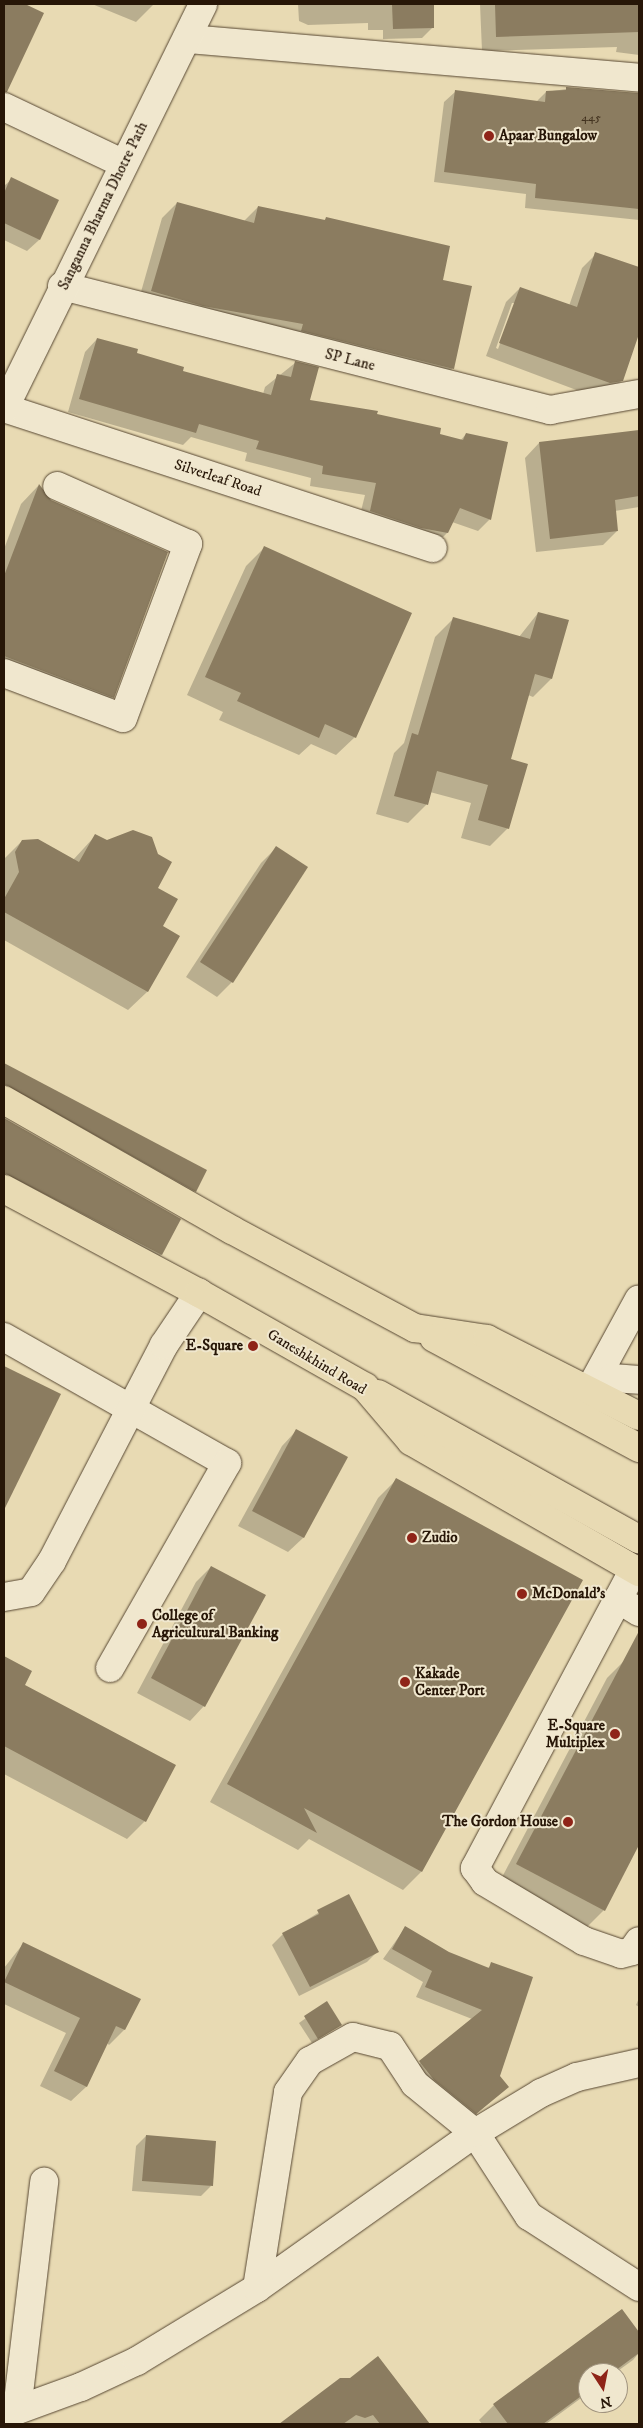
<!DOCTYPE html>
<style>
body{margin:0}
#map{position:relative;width:643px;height:2428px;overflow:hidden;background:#e8dab3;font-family:"IM FELL DW Pica",serif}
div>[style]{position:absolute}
.shadow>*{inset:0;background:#0003}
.building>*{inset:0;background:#8b7c60}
.roads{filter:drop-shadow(0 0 1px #574732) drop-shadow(0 0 1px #574732)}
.minor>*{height:28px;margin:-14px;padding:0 14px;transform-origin:14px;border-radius:14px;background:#f0e7ce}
.major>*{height:28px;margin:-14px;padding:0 14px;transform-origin:14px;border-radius:14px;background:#e8dab3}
.dots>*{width:14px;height:14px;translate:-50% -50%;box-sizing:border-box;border:2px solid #f0e7ce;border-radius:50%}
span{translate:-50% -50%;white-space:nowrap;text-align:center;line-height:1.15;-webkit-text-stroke:4px #f0e7ce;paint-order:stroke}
.number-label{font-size:12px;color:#40301d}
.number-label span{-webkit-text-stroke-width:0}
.poi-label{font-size:15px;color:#271607;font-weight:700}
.left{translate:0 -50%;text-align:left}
.right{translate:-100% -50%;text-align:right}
.street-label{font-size:15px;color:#271607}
.frame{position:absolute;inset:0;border:5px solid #271607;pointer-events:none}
.north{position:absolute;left:578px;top:2363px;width:50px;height:50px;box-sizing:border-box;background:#f0e7ce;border:1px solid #a0937e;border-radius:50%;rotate:169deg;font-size:14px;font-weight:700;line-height:20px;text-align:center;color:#271607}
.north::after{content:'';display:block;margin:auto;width:18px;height:22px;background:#8f2418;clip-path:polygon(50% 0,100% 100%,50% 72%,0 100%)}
</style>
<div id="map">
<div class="shadow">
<div style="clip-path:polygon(4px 4px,22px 4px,43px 14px,4px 93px)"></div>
<div style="clip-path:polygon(92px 4px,154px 4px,136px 22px)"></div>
<div style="clip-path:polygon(298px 4px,432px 4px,433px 27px,422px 38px,383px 39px,383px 30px,368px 30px,368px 23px,308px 25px,299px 21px)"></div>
<div style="clip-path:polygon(480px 4px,639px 4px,639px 55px,616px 52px,617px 47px,482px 51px)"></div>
<div style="clip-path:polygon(566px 89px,639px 94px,639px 220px,525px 208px,526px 194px,434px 182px,444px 102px,455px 92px,536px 102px,546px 92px)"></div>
<div style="clip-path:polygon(12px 179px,58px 201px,39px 240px,27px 251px,4px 240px,4px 186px)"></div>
<div style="clip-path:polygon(177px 203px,244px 221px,258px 207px,323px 221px,327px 218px,441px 281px,453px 368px,438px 383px,137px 306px,162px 218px)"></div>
<div style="clip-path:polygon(evenodd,596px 254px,639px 269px,639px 330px,622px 380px,608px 394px,595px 397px,486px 356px,506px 302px,520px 288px,569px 306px,582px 268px,596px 254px,512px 303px,515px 303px,498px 349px,496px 348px,512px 303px)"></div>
<div style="clip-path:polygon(97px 339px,182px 372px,263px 394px,265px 387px,295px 363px,309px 401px,376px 415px,460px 441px,466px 434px,490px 519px,478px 531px,452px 522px,447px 533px,435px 545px,358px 523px,365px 495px,310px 486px,311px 478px,245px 461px,247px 453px,191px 437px,183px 445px,68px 412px,85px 352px)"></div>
<div style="clip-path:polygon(639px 431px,639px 507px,615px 511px,617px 531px,603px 545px,536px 552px,525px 458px,539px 443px)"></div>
<div style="clip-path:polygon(38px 486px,113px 697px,95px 715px,4px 679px,4px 549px,21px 504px)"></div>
<div style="clip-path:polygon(264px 548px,355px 737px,336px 755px,311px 744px,299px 755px,219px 720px,223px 712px,187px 695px,246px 566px)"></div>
<div style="clip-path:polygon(538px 613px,551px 679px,533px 697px,528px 695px,509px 760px,508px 828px,490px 846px,461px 838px,471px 803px,430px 792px,426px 805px,408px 823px,376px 814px,394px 753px,404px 743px,435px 637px,453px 619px,519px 637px)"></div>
<div style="clip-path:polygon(95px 836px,156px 888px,161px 927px,178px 936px,147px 992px,128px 1010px,4px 940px,4px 859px,22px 841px,73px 860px)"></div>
<div style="clip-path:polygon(276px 848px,232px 982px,217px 997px,186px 977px,261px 863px)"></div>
<div style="clip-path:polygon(4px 1064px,206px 1171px,195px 1191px,177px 1209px,4px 1110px)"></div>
<div style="clip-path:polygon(4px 1119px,180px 1220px,161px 1255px,143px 1273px,4px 1199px)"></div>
<div style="clip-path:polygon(4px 1367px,59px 1394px,4px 1507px)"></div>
<div style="clip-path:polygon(296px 1431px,346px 1457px,303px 1538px,288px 1552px,238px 1526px,282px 1446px)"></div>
<div style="clip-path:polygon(396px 1480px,421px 1872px,403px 1890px,309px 1839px,298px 1850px,210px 1802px,378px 1498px)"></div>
<div style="clip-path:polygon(211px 1567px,204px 1706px,190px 1721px,137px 1693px,196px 1582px)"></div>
<div style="clip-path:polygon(4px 1658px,30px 1672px,23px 1685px,145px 1821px,127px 1839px,4px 1774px)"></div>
<div style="clip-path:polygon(625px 1660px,639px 1668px,639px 1842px,604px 1910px,586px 1928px,499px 1883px,607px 1678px)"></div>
<div style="clip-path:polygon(348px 1895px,377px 1952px,367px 1962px,299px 1996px,272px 1945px,283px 1934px)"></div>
<div style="clip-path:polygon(405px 1928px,448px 1953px,487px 1969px,492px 1964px,498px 2076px,507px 2087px,466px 2123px,410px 2072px,472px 2019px,416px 1997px,423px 1982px,383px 1959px)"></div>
<div style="clip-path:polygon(23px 1944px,139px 1999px,124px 2030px,109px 2045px,107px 2043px,86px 2087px,71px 2101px,40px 2086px,66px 2033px,4px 2004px,4px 1968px)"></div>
<div style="clip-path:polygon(639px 1998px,639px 2007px,636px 2005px)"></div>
<div style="clip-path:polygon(327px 2003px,341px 2025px,312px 2043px,299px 2023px)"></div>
<div style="clip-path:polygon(146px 2136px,211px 2186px,201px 2196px,132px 2191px,136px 2146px)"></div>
<div style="clip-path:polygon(621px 2310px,639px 2334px,639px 2353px,633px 2360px,615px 2373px,588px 2373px,588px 2393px,546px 2424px,482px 2424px,479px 2420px,494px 2405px)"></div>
<div style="clip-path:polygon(378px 2358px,429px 2424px,281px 2424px,341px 2379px,350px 2379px)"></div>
</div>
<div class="building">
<div style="clip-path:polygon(4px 4px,25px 4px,44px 13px,7px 92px,4px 92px)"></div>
<div style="clip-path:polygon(392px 4px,434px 4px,434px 28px,393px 29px)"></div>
<div style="clip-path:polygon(495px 4px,639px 4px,639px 32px,496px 37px)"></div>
<div style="clip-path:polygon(566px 87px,639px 93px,639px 209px,535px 198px,536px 184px,444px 172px,455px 90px,545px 102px,546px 91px,566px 90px)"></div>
<div style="clip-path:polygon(11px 177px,59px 200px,40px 240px,4px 223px,4px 193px)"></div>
<div style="clip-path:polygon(177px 202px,254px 223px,258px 206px,325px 220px,326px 217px,450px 246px,443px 280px,472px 286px,454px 369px,301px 331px,303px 324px,203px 306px,151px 291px)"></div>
<div style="clip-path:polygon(595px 252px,639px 267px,639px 334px,623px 381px,610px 383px,499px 343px,520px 287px,577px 307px)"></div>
<div style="clip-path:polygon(97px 338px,138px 349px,137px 353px,184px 367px,183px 371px,271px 395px,277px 374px,291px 377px,295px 361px,319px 367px,310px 400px,378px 411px,377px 414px,441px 428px,440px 434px,463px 440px,466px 433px,508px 442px,491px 520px,460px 508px,448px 533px,421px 528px,370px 511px,376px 483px,322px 474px,323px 466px,256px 449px,259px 441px,199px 424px,196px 433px,79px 399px)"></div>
<div style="clip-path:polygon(639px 430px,639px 496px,615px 500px,618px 531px,550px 539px,539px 442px)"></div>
<div style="clip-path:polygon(39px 484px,51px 500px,168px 552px,114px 698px,4px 656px,4px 576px)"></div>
<div style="clip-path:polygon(264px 546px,412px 613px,356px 738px,325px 724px,319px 738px,237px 701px,241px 693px,205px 677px)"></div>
<div style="clip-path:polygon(538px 612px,569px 620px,552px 679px,535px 674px,511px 759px,528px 764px,509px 829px,478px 820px,488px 785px,437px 771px,428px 805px,394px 796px,412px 733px,418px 735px,453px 617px,530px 639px)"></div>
<div style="clip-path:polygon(133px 830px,152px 837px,158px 854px,172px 862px,158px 888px,178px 899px,163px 926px,180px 936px,148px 992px,4px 912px,4px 899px,19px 872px,15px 852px,22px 840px,38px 839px,79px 862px,95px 834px,107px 840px)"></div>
<div style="clip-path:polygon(276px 846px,308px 867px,233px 983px,200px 962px)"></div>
<div style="clip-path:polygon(4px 1063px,207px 1170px,196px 1192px,4px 1084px)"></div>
<div style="clip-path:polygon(4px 1118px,181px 1219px,162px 1255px,4px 1173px)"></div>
<div style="clip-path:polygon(4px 1366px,61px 1394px,4px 1510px)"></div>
<div style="clip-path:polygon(296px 1429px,348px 1457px,304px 1538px,252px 1511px)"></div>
<div style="clip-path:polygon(396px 1478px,583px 1580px,422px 1872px,304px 1808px,317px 1833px,227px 1784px)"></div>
<div style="clip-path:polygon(211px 1566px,266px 1595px,205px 1707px,151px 1678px)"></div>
<div style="clip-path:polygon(639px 1631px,639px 1845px,605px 1911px,516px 1864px)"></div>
<div style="clip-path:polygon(4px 1656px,32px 1671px,25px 1685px,176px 1765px,146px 1822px,4px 1746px)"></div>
<div style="clip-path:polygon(349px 1894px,379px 1952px,310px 1987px,282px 1933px,319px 1914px,317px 1910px)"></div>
<div style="clip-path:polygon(405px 1926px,449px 1952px,489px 1968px,491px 1962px,533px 1977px,500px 2076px,509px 2087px,476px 2114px,434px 2080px,419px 2061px,482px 2010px,425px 1987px,432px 1971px,392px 1949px)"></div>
<div style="clip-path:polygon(23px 1942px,141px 1999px,125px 2030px,116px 2026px,87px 2087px,54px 2071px,80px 2018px,4px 1982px)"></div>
<div style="clip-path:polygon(327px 2001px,342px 2025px,318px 2039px,304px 2016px)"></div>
<div style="clip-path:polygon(146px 2135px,216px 2141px,213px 2186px,142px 2181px)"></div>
<div style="clip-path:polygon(622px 2309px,639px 2332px,639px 2353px,612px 2373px,588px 2373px,588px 2391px,543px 2424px,508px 2424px,493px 2404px)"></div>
<div style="clip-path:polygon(378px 2356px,430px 2424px,380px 2424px,373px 2415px,365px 2418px,356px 2415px,343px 2424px,279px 2424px,340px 2378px,350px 2378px)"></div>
</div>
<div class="roads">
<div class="minor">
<div style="left:188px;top:39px;width:453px;rotate:4.9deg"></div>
<div style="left:4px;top:107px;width:131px;rotate:25.4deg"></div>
<div style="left:62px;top:286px;width:504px;rotate:14.26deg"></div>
<div style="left:550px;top:410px;width:90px;rotate:-10.2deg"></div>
<div style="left:4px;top:408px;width:451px;rotate:18.1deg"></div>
<div style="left:4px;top:409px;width:451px;rotate:-63.8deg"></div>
<div style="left:4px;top:673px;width:127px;rotate:20.7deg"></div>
<div style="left:123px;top:718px;width:186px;rotate:-69.5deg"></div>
<div style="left:188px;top:544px;width:143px;rotate:-156.1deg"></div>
<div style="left:4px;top:1337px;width:256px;rotate:29.5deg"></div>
<div style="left:227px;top:1463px;width:236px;rotate:119.7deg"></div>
<div style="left:590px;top:1389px;width:102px;rotate:-61.4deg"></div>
<div style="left:603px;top:1396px;width:20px;rotate:-63deg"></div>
<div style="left:612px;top:1378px;width:27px;rotate:4deg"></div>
<div style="left:634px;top:1569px;width:339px;rotate:118deg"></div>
<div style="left:475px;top:1868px;width:17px;rotate:54deg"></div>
<div style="left:485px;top:1882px;width:115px;rotate:30.8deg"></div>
<div style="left:584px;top:1941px;width:39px;rotate:19deg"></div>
<div style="left:621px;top:1954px;width:11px;rotate:-15deg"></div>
<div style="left:632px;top:1951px;width:12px;rotate:-55deg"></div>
<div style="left:4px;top:1597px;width:27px;rotate:-10deg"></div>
<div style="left:31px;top:1592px;width:37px;rotate:-56deg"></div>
<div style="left:52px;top:1561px;width:243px;rotate:-62.6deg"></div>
<div style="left:164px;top:1345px;width:63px;rotate:-56.1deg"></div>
<div style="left:618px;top:1599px;width:25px;rotate:32deg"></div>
<div style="left:257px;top:2288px;width:267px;rotate:-35.4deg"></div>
<div style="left:475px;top:2133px;width:99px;rotate:57deg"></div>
<div style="left:529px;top:2216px;width:131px;rotate:32.8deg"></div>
<div style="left:17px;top:2410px;width:230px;rotate:-83.2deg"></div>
<div style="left:4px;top:2415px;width:82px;rotate:-20deg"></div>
<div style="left:81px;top:2387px;width:62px;rotate:-24.9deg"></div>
<div style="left:137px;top:2361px;width:140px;rotate:-31.3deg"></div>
<div style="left:257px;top:2288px;width:198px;rotate:-81deg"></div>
<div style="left:288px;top:2092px;width:38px;rotate:-55deg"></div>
<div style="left:310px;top:2061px;width:49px;rotate:-29.2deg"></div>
<div style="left:353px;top:2037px;width:38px;rotate:14deg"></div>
<div style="left:390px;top:2046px;width:45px;rotate:56.7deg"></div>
<div style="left:415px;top:2084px;width:77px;rotate:39.2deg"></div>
<div style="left:475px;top:2133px;width:77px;rotate:-31.2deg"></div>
<div style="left:541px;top:2093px;width:39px;rotate:-24deg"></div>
<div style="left:577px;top:2077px;width:64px;rotate:-12.7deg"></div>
</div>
<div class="major">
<div style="left:4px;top:1100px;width:262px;rotate:29.7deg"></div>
<div style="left:232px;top:1230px;width:208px;rotate:28.2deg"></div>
<div style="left:415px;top:1328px;width:73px;rotate:8.7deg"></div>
<div style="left:487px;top:1339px;width:170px;rotate:26.9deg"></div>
<div style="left:4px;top:1189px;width:221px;rotate:28.1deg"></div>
<div style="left:199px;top:1293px;width:191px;rotate:29.5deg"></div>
<div style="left:365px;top:1387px;width:71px;rotate:49.6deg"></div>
<div style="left:411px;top:1441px;width:263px;rotate:29.9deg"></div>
<div style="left:434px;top:1338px;width:233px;rotate:28.2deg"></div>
<div style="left:378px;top:1394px;width:299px;rotate:29.1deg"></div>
</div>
</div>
<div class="dots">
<div style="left:489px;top:136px;background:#8f2418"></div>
<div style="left:253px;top:1346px;background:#8f2418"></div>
<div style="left:412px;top:1538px;background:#8f2418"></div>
<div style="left:522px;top:1594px;background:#8f2418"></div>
<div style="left:142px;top:1624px;background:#8f2418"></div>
<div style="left:405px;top:1682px;background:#8f2418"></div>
<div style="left:615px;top:1734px;background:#8f2418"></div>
<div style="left:568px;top:1822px;background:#8f2418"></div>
</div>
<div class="number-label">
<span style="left:591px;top:118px">445</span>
</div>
<div class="poi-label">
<span class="left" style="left:499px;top:136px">Apaar Bungalow</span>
<span class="right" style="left:243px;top:1346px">E-Square</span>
<span class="left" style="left:422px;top:1538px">Zudio</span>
<span class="left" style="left:532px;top:1594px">McDonald's</span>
<span class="left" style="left:152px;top:1624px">College of<br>Agricultural Banking</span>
<span class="left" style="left:415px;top:1682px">Kakade<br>Center Port</span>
<span class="right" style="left:605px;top:1734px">E-Square<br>Multiplex</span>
<span class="right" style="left:558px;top:1822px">The Gordon House</span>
</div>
<div class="street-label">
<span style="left:103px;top:206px;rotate:-64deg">Sanganna Bharma Dhotre Path</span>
<span style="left:350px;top:360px;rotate:14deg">SP Lane</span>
<span style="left:218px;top:478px;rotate:18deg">Silverleaf Road</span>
<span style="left:317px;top:1362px;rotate:31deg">Ganeshkhind Road</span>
</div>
<div class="frame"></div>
<div class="north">N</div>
</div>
